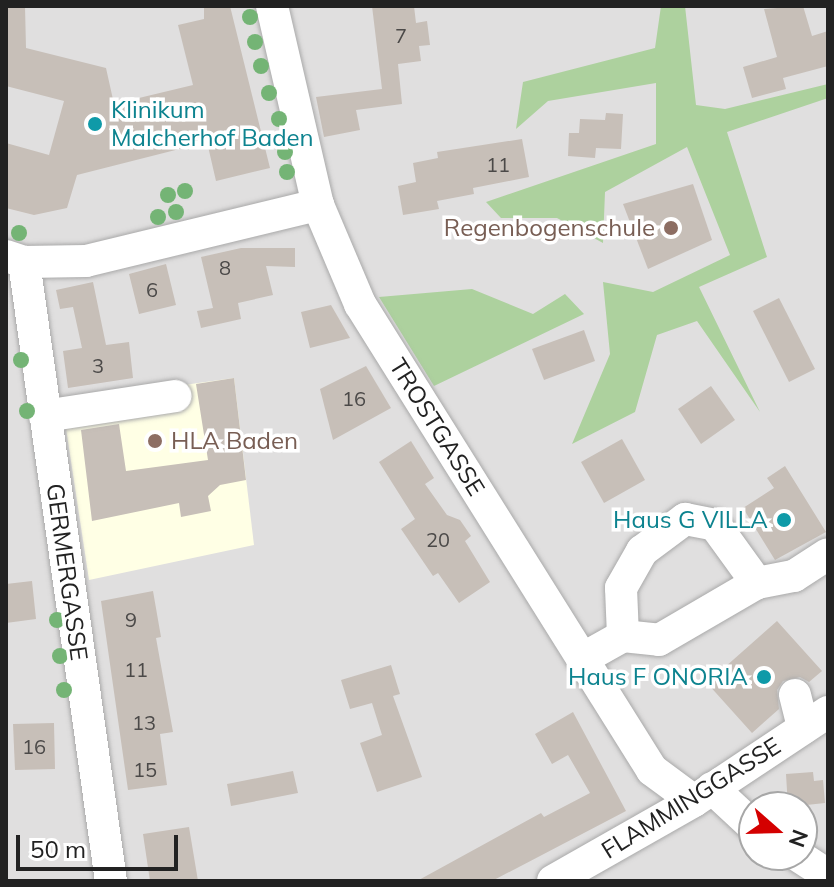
<!DOCTYPE html>
<style>
body{margin:0}
#map{position:relative;width:834px;height:887px;overflow:hidden;background:#f2efe9;font-family:Mulish,sans-serif}
div>[style]{position:absolute}
.residential>*{inset:0;background:#e0dfdf}
.education>*{inset:0;background:#ffffe5}
.forest>*{inset:0;background:#add19e}
.building>*{inset:0;background:#c7bfb8}
.roads{filter:drop-shadow(0 0 2px #a9a9a9) drop-shadow(0 0 2px #a9a9a9)}
.minor>*{height:32px;margin:-16px;padding:0 16px;transform-origin:16px;border-radius:16px;background:#fff}
.trees>*{width:16px;height:16px;margin:-8px;border-radius:50%;background:#74b475}
.dots>*{width:22px;height:22px;translate:-50% -50%;box-sizing:border-box;border:4px solid #fff;border-radius:50%}
span{translate:-50% -50%;white-space:nowrap;text-align:center;line-height:1.15;-webkit-text-stroke:7px #fff;paint-order:stroke}
.number-label{font-size:20px;color:#4b4948}
.number-label span{-webkit-text-stroke-width:0}
.culture-label{font-size:24px;color:#0d838f}
.left{translate:0 -50%;text-align:left}
.right{translate:-100% -50%;text-align:right}
.education-label{font-size:24px;color:#785e54}
.street-label{font-size:24px;color:#222}
.frame{position:absolute;inset:0;border:8px solid #222;pointer-events:none}
.north{position:absolute;left:738px;top:791px;width:80px;height:80px;box-sizing:border-box;background:#fff;border:2px solid #a7a7a7;border-radius:50%;rotate:110deg;font-size:22px;font-weight:700;line-height:32px;text-align:center;color:#222}
.north::after{content:'';display:block;margin:auto;width:28px;height:36px;background:#d40000;clip-path:polygon(50% 0,100% 100%,50% 72%,0 100%)}
.scale{position:absolute;left:16px;top:835px;width:162px;height:36px;box-sizing:border-box;border:4px solid #222;border-top:0;padding-left:10px;font-size:24px;line-height:28px;white-space:nowrap;color:#222;-webkit-text-stroke:6px #fff;paint-order:stroke}
</style>
<div id="map">
<div class="residential">
<div style="clip-path:polygon(evenodd,6px 6px,828px 6px,828px 881px,6px 881px,6px 6px,754px 807px,802px 807px,802px 855px,754px 855px,754px 807px)"></div>
</div>
<div class="education">
<div style="clip-path:polygon(234px 378px,254px 545px,89px 580px,62px 402px)"></div>
</div>
<div class="forest">
<div style="clip-path:polygon(661px 6px,685px 6px,696px 105px,725px 109px,828px 84px,828px 98px,727px 132px,767px 257px,699px 287px,760px 412px,697px 321px,657px 335px,635px 412px,572px 444px,610px 354px,603px 282px,653px 292px,730px 255px,687px 147px,605px 192px,603px 243px,557px 218px,501px 218px,486px 202px,656px 144px,656px 83px,548px 101px,516px 129px,523px 82px,655px 48px)"></div>
<div style="clip-path:polygon(472px 289px,533px 314px,565px 294px,584px 314px,434px 386px,379px 297px)"></div>
</div>
<div class="building">
<div style="clip-path:polygon(25px 6px,26px 48px,106px 68px,114px 104px,193px 85px,178px 25px,204px 19px,204px 6px,230px 6px,270px 168px,216px 181px,207px 142px,77px 175px,67px 208px,34px 215px,6px 208px,6px 143px,49px 155px,64px 101px,6px 86px,6px 7px)"></div>
<div style="clip-path:polygon(372px 6px,414px 6px,416px 23px,427px 21px,430px 45px,419px 46px,421px 61px,398px 64px,402px 104px,356px 110px,360px 130px,324px 137px,316px 97px,382px 89px)"></div>
<div style="clip-path:polygon(803px 6px,812px 36px,828px 31px,828px 66px,783px 78px,786px 89px,752px 98px,743px 67px,777px 57px,764px 9px)"></div>
<div style="clip-path:polygon(606px 113px,623px 114px,621px 149px,596px 148px,595px 158px,568px 156px,569px 133px,579px 133px,580px 119px,605px 120px)"></div>
<div style="clip-path:polygon(522px 139px,529px 177px,473px 188px,474px 194px,437px 201px,439px 209px,403px 215px,398px 186px,416px 182px,413px 163px,438px 158px,437px 152px)"></div>
<div style="clip-path:polygon(693px 184px,712px 240px,648px 269px,623px 204px)"></div>
<div style="clip-path:polygon(241px 248px,295px 248px,295px 267px,266px 266px,273px 295px,238px 303px,241px 319px,201px 328px,197px 311px,213px 308px,201px 257px)"></div>
<div style="clip-path:polygon(166px 264px,176px 305px,139px 314px,129px 274px)"></div>
<div style="clip-path:polygon(93px 282px,106px 345px,129px 342px,133px 378px,68px 388px,63px 351px,82px 348px,73px 307px,60px 309px,56px 290px)"></div>
<div style="clip-path:polygon(779px 298px,815px 369px,789px 382px,753px 311px)"></div>
<div style="clip-path:polygon(331px 305px,350px 338px,310px 348px,301px 312px)"></div>
<div style="clip-path:polygon(584px 330px,595px 361px,544px 380px,532px 349px)"></div>
<div style="clip-path:polygon(366px 366px,391px 408px,333px 440px,320px 389px)"></div>
<div style="clip-path:polygon(234px 378px,246px 480px,220px 485px,208px 496px,211px 511px,181px 517px,179px 503px,92px 521px,81px 430px,119px 424px,126px 471px,208px 460px,196px 384px)"></div>
<div style="clip-path:polygon(711px 386px,735px 420px,701px 444px,678px 409px)"></div>
<div style="clip-path:polygon(622px 439px,645px 480px,604px 503px,581px 462px)"></div>
<div style="clip-path:polygon(411px 441px,434px 478px,425px 484px,447px 515px,460px 520px,471px 536px,465px 541px,490px 582px,459px 603px,438px 573px,433px 576px,401px 529px,415px 519px,379px 462px)"></div>
<div style="clip-path:polygon(785px 466px,826px 532px,775px 560px,743px 508px,774px 488px,767px 478px)"></div>
<div style="clip-path:polygon(32px 581px,36px 619px,6px 623px,6px 584px)"></div>
<div style="clip-path:polygon(153px 591px,161px 637px,156px 638px,173px 732px,160px 734px,167px 785px,128px 790px,101px 601px)"></div>
<div style="clip-path:polygon(777px 621px,822px 671px,809px 682px,800px 677px,783px 681px,777px 690px,779px 709px,752px 733px,707px 683px)"></div>
<div style="clip-path:polygon(391px 665px,400px 694px,393px 696px,422px 777px,377px 792px,360px 743px,382px 735px,372px 703px,350px 709px,341px 680px)"></div>
<div style="clip-path:polygon(573px 712px,626px 811px,492px 881px,417px 881px,541px 813px,544px 817px,590px 793px,568px 755px,552px 764px,535px 734px)"></div>
<div style="clip-path:polygon(54px 723px,55px 769px,15px 770px,13px 724px)"></div>
<div style="clip-path:polygon(293px 771px,298px 793px,231px 806px,227px 784px)"></div>
<div style="clip-path:polygon(813px 772px,814px 781px,823px 780px,825px 803px,788px 807px,786px 774px)"></div>
<div style="clip-path:polygon(189px 827px,198px 881px,150px 881px,143px 834px)"></div>
</div>
<div class="roads">
<div class="minor">
<div style="left:272px;top:6px;width:204px;rotate:77deg"></div>
<div style="left:318px;top:205px;width:108px;rotate:67deg"></div>
<div style="left:360px;top:304px;width:550px;rotate:57.93deg"></div>
<div style="left:652px;top:770px;width:52px;rotate:36.4deg"></div>
<div style="left:6px;top:256px;width:19px;rotate:18deg"></div>
<div style="left:24px;top:262px;width:62px;rotate:-0.9deg"></div>
<div style="left:86px;top:261px;width:239px;rotate:-13.6deg"></div>
<div style="left:24px;top:262px;width:625px;rotate:82deg"></div>
<div style="left:45px;top:416px;width:132px;rotate:-8.7deg"></div>
<div style="left:623px;top:636px;width:36px;rotate:6deg"></div>
<div style="left:659px;top:640px;width:113px;rotate:-30.2deg"></div>
<div style="left:757px;top:583px;width:38px;rotate:-11deg"></div>
<div style="left:794px;top:576px;width:40px;rotate:-32.9deg"></div>
<div style="left:582px;top:659px;width:47px;rotate:-29.3deg"></div>
<div style="left:623px;top:636px;width:48px;rotate:-92.4deg"></div>
<div style="left:621px;top:588px;width:43px;rotate:-60.4deg"></div>
<div style="left:642px;top:551px;width:54px;rotate:-36.7deg"></div>
<div style="left:685px;top:519px;width:31px;rotate:11deg"></div>
<div style="left:715px;top:525px;width:72px;rotate:54.1deg"></div>
<div style="left:795px;top:695px;width:34px;rotate:76deg"></div>
<div style="left:712px;top:788px;width:57px;rotate:42.9deg"></div>
<div style="left:797px;top:855px;width:37px;rotate:33deg"></div>
<div style="left:553px;top:881px;width:162px;rotate:-29.6deg"></div>
<div style="left:694px;top:801px;width:161px;rotate:-33.6deg"></div>
</div>
</div>
<div class="trees">
<div style="left:250px;top:17px"></div>
<div style="left:255px;top:42px"></div>
<div style="left:261px;top:66px"></div>
<div style="left:269px;top:93px"></div>
<div style="left:279px;top:119px"></div>
<div style="left:285px;top:152px"></div>
<div style="left:287px;top:172px"></div>
<div style="left:185px;top:191px"></div>
<div style="left:168px;top:195px"></div>
<div style="left:176px;top:212px"></div>
<div style="left:158px;top:217px"></div>
<div style="left:19px;top:233px"></div>
<div style="left:21px;top:360px"></div>
<div style="left:27px;top:411px"></div>
<div style="left:57px;top:620px"></div>
<div style="left:60px;top:656px"></div>
<div style="left:64px;top:690px"></div>
</div>
<div class="dots">
<div style="left:95px;top:124px;background:#0f9aa8"></div>
<div style="left:671px;top:228px;background:#8d6e63"></div>
<div style="left:155px;top:441px;background:#8d6e63"></div>
<div style="left:784px;top:520px;background:#0f9aa8"></div>
<div style="left:764px;top:677px;background:#0f9aa8"></div>
</div>
<div class="number-label">
<span style="left:401px;top:35px">7</span>
<span style="left:498px;top:164px">11</span>
<span style="left:225px;top:267px">8</span>
<span style="left:152px;top:289px">6</span>
<span style="left:98px;top:365px">3</span>
<span style="left:354px;top:398px">16</span>
<span style="left:438px;top:539px">20</span>
<span style="left:131px;top:619px">9</span>
<span style="left:136px;top:669px">11</span>
<span style="left:144px;top:722px">13</span>
<span style="left:34px;top:746px">16</span>
<span style="left:145px;top:769px">15</span>
</div>
<div class="culture-label">
<span class="left" style="left:111px;top:124px">Klinikum<br>Malcherhof Baden</span>
<span class="right" style="left:768px;top:520px">Haus G VILLA</span>
<span class="right" style="left:748px;top:677px">Haus F ONORIA</span>
</div>
<div class="education-label">
<span class="right" style="left:655px;top:228px">Regenbogenschule</span>
<span class="left" style="left:171px;top:441px">HLA Baden</span>
</div>
<div class="street-label">
<span style="left:437px;top:427px;rotate:58deg">TROSTGASSE</span>
<span style="left:67px;top:572px;rotate:82deg">GERMERGASSE</span>
<span style="left:691px;top:798px;rotate:-32deg">FLAMMINGGASSE</span>
</div>
<div class="frame"></div>
<div class="north">N</div>
<div class="scale">50 m</div>
</div>
